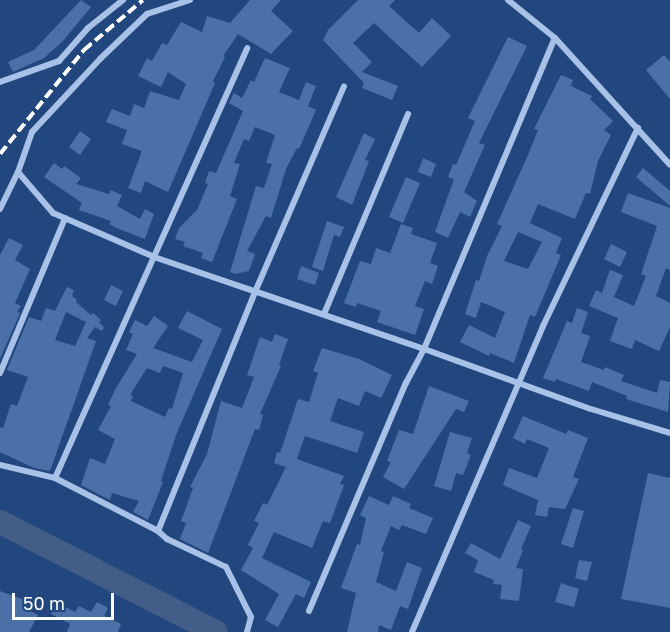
<!DOCTYPE html>
<style>
body{margin:0}
#map{position:relative;width:670px;height:632px;overflow:hidden;background:#22477e;font-family:"Golos Text",sans-serif}
div>[style]{position:absolute}
.river>*{height:24px;margin:-12px;padding:0 12px;transform-origin:12px;border-radius:12px;background:#425e86}
.building>*{inset:0;background:#4b70a7}
.minor>*{height:6px;margin:-3px;padding:0 3px;transform-origin:3px;border-radius:3px;background:#a7c1e7}
.rail>*{height:4px;margin-top:-2px;transform-origin:0;background:repeating-linear-gradient(90deg,#fff 0 10px,transparent 0 14.5px)}
span{translate:-50% -50%;white-space:nowrap;text-align:center;line-height:1.15;-webkit-text-stroke:4.5px #22477e;paint-order:stroke}
.scale{position:absolute;left:12px;top:593px;width:102px;height:27px;box-sizing:border-box;border:3px solid #fff;border-top:0;padding-left:8px;font-size:18px;line-height:21px;white-space:nowrap;color:#fff;-webkit-text-stroke:4px #22477e;paint-order:stroke}
</style>
<div id="map">
<div class="river">
<div style="left:0;top:522px;width:242px;rotate:27deg"></div>
</div>
<div class="building">
<div style="clip-path:polygon(81px 0,91px 7px,63px 41px,44px 58px,13px 72px,8px 62px,34px 50px)"></div>
<div style="clip-path:polygon(250px 0,281px 0,271px 11px,293px 31px,271px 54px,238px 34px,223px 56px,225px 57px,213px 81px,215px 83px,168px 192px,145px 181px,141px 193px,128px 188px,142px 151px,122px 144px,127px 130px,106px 122px,112px 109px,130px 116px,134px 104px,144px 108px,150px 91px,179px 100px,186px 84px,168px 72px,161px 87px,138px 76px,147px 58px,152px 61px,162px 43px,167px 45px,181px 22px,202px 32px,207px 16px,230px 23px)"></div>
<div style="clip-path:polygon(358px 0,395px 0,389px 6px,419px 33px,432px 18px,451px 36px,422px 67px,374px 23px,353px 43px,372px 62px,362px 72px,398px 86px,392px 100px,362px 88px,364px 83px,323px 40px,328px 30px)"></div>
<div style="clip-path:polygon(508px 37px,527px 46px,479px 143px,485px 145px,464px 192px,477px 201px,470px 217px,460px 212px,448px 238px,435px 232px,454px 179px,448px 177px,453px 164px,456px 165px,475px 121px,468px 118px)"></div>
<div style="clip-path:polygon(664px 55px,670px 62px,670px 99px,646px 70px)"></div>
<div style="clip-path:polygon(265px 58px,290px 68px,279px 92px,299px 100px,306px 82px,316px 86px,308px 106px,316px 110px,299px 149px,297px 148px,286px 169px,271px 218px,266px 216px,247px 251px,255px 254px,249px 271px,235px 274px,230px 272px,256px 186px,264px 188px,272px 164px,266px 163px,275px 135px,255px 127px,249px 141px,244px 139px,234px 163px,240px 164px,230px 196px,237px 199px,212px 262px,201px 258px,203px 253px,183px 246px,185px 242px,175px 239px,179px 228px,197px 210px,208px 184px,205px 183px,209px 171px,216px 173px,243px 111px,229px 103px,234px 93px,242px 98px,251px 80px,254px 82px)"></div>
<div style="clip-path:polygon(evenodd,561px 75px,573px 80px,571px 86px,592px 96px,590px 99px,613px 121px,604px 130px,611px 135px,598px 161px,590px 194px,586px 193px,575px 219px,538px 204px,530px 223px,562px 238px,556px 253px,561px 255px,535px 317px,530px 315px,514px 363px,490px 353px,489px 356px,460px 342px,469px 325px,495px 338px,505px 312px,481px 302px,476px 318px,465px 314px,476px 280px,479px 281px,487px 256px,502px 226px,497px 224px,528px 155px,538px 130px,534px 129px,561px 75px,518px 232px,542px 242px,528px 269px,504px 261px,518px 232px)"></div>
<div style="clip-path:polygon(80px 131px,91px 139px,80px 155px,69px 147px)"></div>
<div style="clip-path:polygon(364px 133px,375px 139px,365px 160px,369px 161px,352px 205px,336px 197px)"></div>
<div style="clip-path:polygon(423px 158px,436px 164px,431px 177px,418px 172px)"></div>
<div style="clip-path:polygon(54px 163px,62px 169px,64px 166px,81px 178px,76px 184px,109px 194px,111px 190px,122px 195px,117px 206px,140px 219px,145px 209px,154px 214px,145px 239px,119px 229px,109px 224px,111px 221px,79px 210px,82px 203px,44px 177px)"></div>
<div style="clip-path:polygon(643px 168px,670px 191px,670px 206px,636px 177px)"></div>
<div style="clip-path:polygon(406px 177px,420px 183px,403px 223px,389px 217px)"></div>
<div style="clip-path:polygon(628px 193px,670px 208px,670px 270px,666px 268px,656px 296px,670px 303px,670px 327px,659px 351px,635px 340px,632px 349px,610px 341px,618px 318px,589px 306px,596px 290px,602px 293px,610px 270px,623px 275px,614px 297px,634px 306px,646px 276px,641px 274px,657px 226px,621px 212px)"></div>
<div style="clip-path:polygon(327px 221px,344px 227px,340px 237px,334px 235px,323px 271px,312px 267px)"></div>
<div style="clip-path:polygon(401px 224px,413px 228px,411px 234px,437px 243px,430px 263px,438px 266px,432px 284px,425px 281px,415px 306px,424px 309px,415px 335px,377px 322px,381px 311px,357px 303px,356px 307px,344px 303px,360px 261px,371px 264px,376px 248px,390px 253px)"></div>
<div style="clip-path:polygon(9px 238px,23px 245px,15px 260px,30px 269px,15px 303px,21px 306px,17px 312px,20px 313px,0 359px,0 255px)"></div>
<div style="clip-path:polygon(611px 244px,627px 252px,620px 267px,604px 259px)"></div>
<div style="clip-path:polygon(301px 266px,319px 273px,315px 285px,297px 279px)"></div>
<div style="clip-path:polygon(111px 285px,123px 291px,116px 306px,104px 300px)"></div>
<div style="clip-path:polygon(evenodd,67px 287px,74px 290px,72px 296px,77px 300px,76px 302px,91px 315px,93px 313px,101px 320px,99px 322px,104px 327px,102px 331px,95px 327px,87px 338px,96px 341px,50px 471px,34px 468px,0 452px,0 427px,3px 428px,11px 404px,17px 406px,28px 377px,7px 370px,29px 317px,41px 321px,46px 308px,55px 311px,67px 287px,66px 312px,86px 322px,75px 346px,55px 340px,66px 312px)"></div>
<div style="clip-path:polygon(577px 308px,588px 312px,581px 333px,590px 336px,581px 362px,604px 370px,605px 367px,624px 375px,621px 381px,657px 393px,660px 380px,670px 382px,668px 412px,626px 399px,627px 396px,592px 382px,589px 391px,556px 379px,555px 382px,543px 378px,567px 321px,572px 323px)"></div>
<div style="clip-path:polygon(evenodd,187px 311px,222px 329px,176px 435px,161px 481px,163px 482px,148px 520px,133px 512px,139px 501px,112px 493px,110px 500px,81px 485px,90px 458px,105px 464px,115px 439px,98px 430px,111px 406px,108px 405px,116px 388px,137px 354px,126px 350px,133px 334px,129px 332px,135px 320px,147px 326px,154px 316px,168px 326px,153px 348px,192px 362px,203px 340px,178px 328px,187px 311px,163px 366px,183px 373px,172px 409px,169px 408px,165px 417px,131px 401px,133px 396px,130px 395px,147px 368px,160px 373px,163px 366px)"></div>
<div style="clip-path:polygon(275px 334px,288px 339px,279px 365px,281px 366px,260px 414px,263px 415px,259px 430px,255px 429px,208px 553px,180px 539px,186px 523px,181px 521px,193px 488px,190px 487px,207px 454px,221px 401px,242px 408px,254px 377px,247px 375px,260px 337px,272px 342px)"></div>
<div style="clip-path:polygon(322px 348px,359px 359px,392px 375px,381px 398px,365px 391px,359px 406px,338px 398px,330px 421px,364px 432px,357px 453px,305px 436px,297px 459px,344px 476px,340px 484px,344px 485px,330px 523px,323px 521px,312px 548px,274px 532px,262px 558px,311px 582px,304px 598px,296px 594px,278px 627px,265px 620px,279px 594px,241px 570px,253px 548px,248px 545px,259px 523px,254px 521px,263px 503px,267px 505px,286px 467px,274px 463px,277px 452px,280px 453px,298px 399px,309px 402px,318px 373px,313px 371px)"></div>
<div style="clip-path:polygon(429px 386px,469px 401px,464px 412px,456px 409px,404px 489px,383px 477px,391px 462px,387px 461px,399px 430px,413px 434px)"></div>
<div style="clip-path:polygon(523px 416px,566px 434px,568px 430px,588px 438px,573px 477px,579px 479px,565px 509px,549px 507px,547px 517px,535px 515px,538px 500px,503px 485px,509px 468px,537px 478px,549px 448px,527px 439px,525px 444px,513px 438px)"></div>
<div style="clip-path:polygon(450px 432px,472px 438px,467px 453px,471px 455px,463px 475px,456px 473px,451px 491px,434px 486px)"></div>
<div style="clip-path:polygon(648px 473px,670px 478px,670px 608px,621px 599px)"></div>
<div style="clip-path:polygon(369px 496px,389px 505px,393px 496px,411px 504px,409px 508px,433px 518px,426px 534px,402px 525px,399px 530px,391px 526px,381px 551px,384px 552px,376px 582px,396px 591px,407px 562px,422px 568px,408px 609px,400px 606px,391px 630px,379px 625px,378px 632px,347px 632px,356px 593px,341px 588px,357px 544px,360px 545px,366px 518px,360px 515px)"></div>
<div style="clip-path:polygon(573px 508px,584px 511px,573px 548px,561px 544px)"></div>
<div style="clip-path:polygon(518px 520px,531px 526px,521px 549px,523px 550px,516px 568px,523px 569px,519px 601px,500px 599px,502px 585px,493px 584px,494px 580px,474px 572px,478px 560px,465px 553px,471px 543px,500px 559px)"></div>
<div style="clip-path:polygon(579px 560px,592px 562px,587px 581px,575px 578px)"></div>
<div style="clip-path:polygon(561px 583px,579px 589px,574px 607px,555px 602px)"></div>
<div style="clip-path:polygon(0 591px,25px 600px,22px 607px,38px 615px,29px 632px,0 632px)"></div>
<div style="clip-path:polygon(56px 602px,75px 612px,79px 606px,91px 612px,97px 602px,108px 608px,104px 616px,121px 624px,118px 632px,67px 632px,70px 624px,51px 614px)"></div>
</div>
<div class="minor">
<div style="left:190px;top:0;width:45px;rotate:162deg"></div>
<div style="left:147px;top:14px;width:64px;rotate:136.3deg"></div>
<div style="left:101px;top:58px;width:101px;rotate:133deg"></div>
<div style="left:32px;top:132px;width:42px;rotate:109.3deg"></div>
<div style="left:18px;top:172px;width:54px;rotate:49.5deg"></div>
<div style="left:53px;top:213px;width:110px;rotate:23.5deg"></div>
<div style="left:154px;top:257px;width:285px;rotate:18.8deg"></div>
<div style="left:424px;top:349px;width:177px;rotate:19.8deg"></div>
<div style="left:591px;top:409px;width:83px;rotate:16.9deg"></div>
<div style="left:508px;top:0;width:60px;rotate:39deg"></div>
<div style="left:555px;top:38px;width:171px;rotate:47.8deg"></div>
<div style="left:0;top:82px;width:63px;rotate:-19.6deg"></div>
<div style="left:59px;top:61px;width:44px;rotate:-48.7deg"></div>
<div style="left:88px;top:28px;width:45px;rotate:-38.7deg"></div>
<div style="left:0;top:209px;width:41px;rotate:-64.1deg"></div>
<div style="left:324px;top:314px;width:217px;rotate:-67.2deg"></div>
<div style="left:0;top:373px;width:168px;rotate:-67.2deg"></div>
<div style="left:0;top:465px;width:57px;rotate:13.3deg"></div>
<div style="left:55px;top:478px;width:116px;rotate:27.2deg"></div>
<div style="left:158px;top:531px;width:12px;rotate:42deg"></div>
<div style="left:167px;top:539px;width:65px;rotate:25.4deg"></div>
<div style="left:226px;top:567px;width:56px;rotate:63.4deg"></div>
<div style="left:251px;top:617px;width:16px;rotate:105deg"></div>
<div style="left:55px;top:478px;width:471px;rotate:-65.9deg"></div>
<div style="left:158px;top:531px;width:258px;rotate:-67.9deg"></div>
<div style="left:255px;top:292px;width:224px;rotate:-66.6deg"></div>
<div style="left:309px;top:611px;width:248px;rotate:-67deg"></div>
<div style="left:406px;top:383px;width:38px;rotate:-62deg"></div>
<div style="left:424px;top:349px;width:337px;rotate:-67.2deg"></div>
<div style="left:412px;top:632px;width:333px;rotate:-66.8deg"></div>
<div style="left:543px;top:326px;width:220px;rotate:-64.4deg"></div>
</div>
<div class="rail">
<div style="left:0;top:154px;width:134px;rotate:-51.1deg"></div>
<div style="left:84px;top:50px;width:77px;rotate:-40.3deg"></div>
</div>
<div class="scale">50 m</div>
</div>
